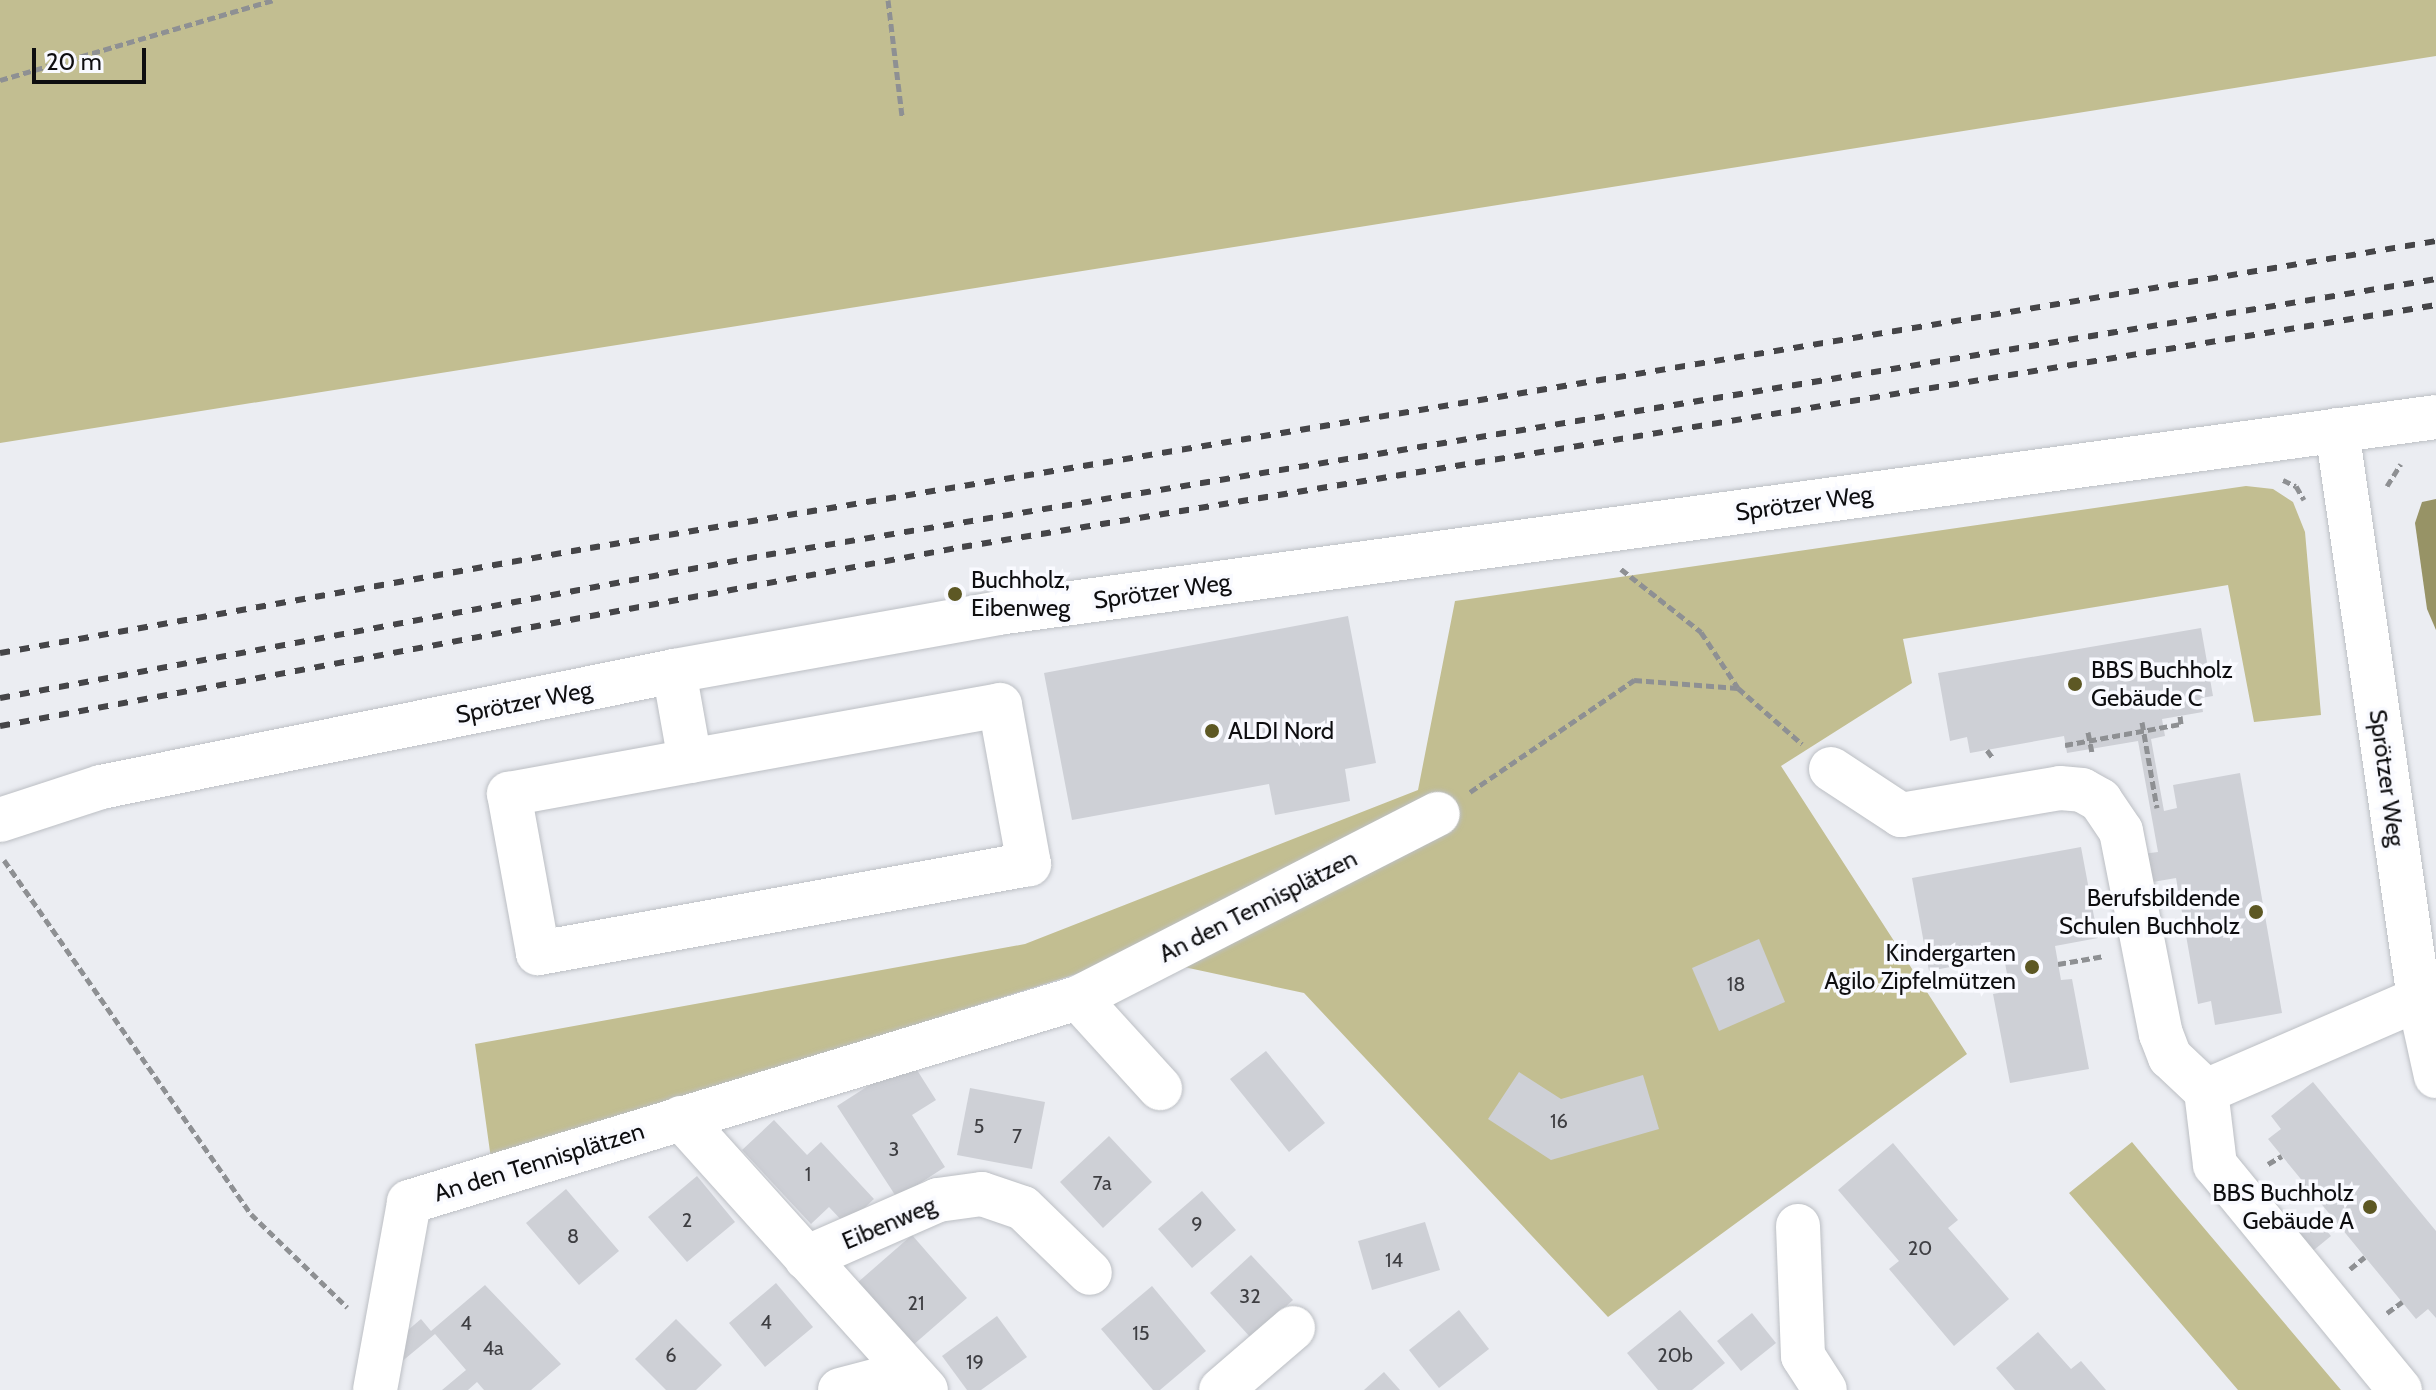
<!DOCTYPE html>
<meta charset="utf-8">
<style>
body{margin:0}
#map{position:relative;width:2436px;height:1390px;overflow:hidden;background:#ebedf2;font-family:Cabin,sans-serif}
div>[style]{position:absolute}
.green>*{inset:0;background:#c2be91}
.water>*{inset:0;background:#979366}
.building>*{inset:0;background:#ced0d6}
.path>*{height:5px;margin-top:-2.5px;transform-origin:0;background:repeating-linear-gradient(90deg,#8e9093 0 8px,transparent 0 12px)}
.roads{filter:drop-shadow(0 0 2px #bcbfc4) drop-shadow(0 0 2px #bcbfc4)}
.minor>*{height:44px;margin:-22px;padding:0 22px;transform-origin:22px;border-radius:22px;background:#fff}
.rail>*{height:6px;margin-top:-3px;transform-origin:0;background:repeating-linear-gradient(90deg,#454548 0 10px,transparent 0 20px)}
.dots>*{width:22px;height:22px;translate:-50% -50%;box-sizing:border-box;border:4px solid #f9faff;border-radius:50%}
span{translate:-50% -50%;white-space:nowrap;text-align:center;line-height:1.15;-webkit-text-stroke:7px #f9faff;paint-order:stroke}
.number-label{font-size:20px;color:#3e3e42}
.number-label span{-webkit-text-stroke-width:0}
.street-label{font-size:24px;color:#0e0e10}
.poi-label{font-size:24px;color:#0e0e10}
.left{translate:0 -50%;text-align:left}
.right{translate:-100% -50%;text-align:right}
.scale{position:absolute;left:32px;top:48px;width:114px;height:36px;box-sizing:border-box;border:4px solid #0e0e10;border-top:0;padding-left:10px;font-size:24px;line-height:28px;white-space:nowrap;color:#0e0e10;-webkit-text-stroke:6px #f9faff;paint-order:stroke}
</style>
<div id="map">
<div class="green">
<div style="clip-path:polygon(0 0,2436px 0,2436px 56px,0 443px)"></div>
<div style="clip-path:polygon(2246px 486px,2273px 489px,2293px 502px,2305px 532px,2321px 715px,2254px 722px,2228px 585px,1903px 639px,1912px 683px,1781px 766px,1967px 1054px,1608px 1317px,1304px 993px,1133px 956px,491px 1159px,475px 1044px,1025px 944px,1418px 790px,1455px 601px)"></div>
<div style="clip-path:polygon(2132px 1142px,2176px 1195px,2341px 1390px,2238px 1390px,2069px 1193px)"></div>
</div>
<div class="water">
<div style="clip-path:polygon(2436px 499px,2436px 630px,2427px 609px,2415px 523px,2422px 502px)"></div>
</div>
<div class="building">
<div style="clip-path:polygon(1348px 616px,1376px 763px,1345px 769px,1350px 801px,1275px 815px,1269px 784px,1072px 820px,1044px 673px)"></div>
<div style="clip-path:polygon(2201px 628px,2213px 696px,2201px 698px,2203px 712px,2162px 719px,2165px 736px,2151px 739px,2164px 811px,2177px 808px,2173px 785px,2240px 773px,2282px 1013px,2215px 1025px,2211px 1001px,2198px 1004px,2176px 878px,2147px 883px,2142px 854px,2158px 852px,2138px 741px,2067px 753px,2064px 736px,1970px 753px,1967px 737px,1950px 741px,1938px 673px)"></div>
<div style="clip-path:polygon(2081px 847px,2098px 938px,2055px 946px,2061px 980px,2072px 979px,2089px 1069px,2010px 1083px,1993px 994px,2010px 991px,2004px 957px,1929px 971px,1912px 878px)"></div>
<div style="clip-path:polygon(1759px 939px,1785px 1002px,1719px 1031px,1692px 968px)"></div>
<div style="clip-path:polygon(1266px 1051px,1325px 1123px,1289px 1152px,1230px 1079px)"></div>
<div style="clip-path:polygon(910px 1059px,936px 1100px,912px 1115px,945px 1167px,897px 1198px,837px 1106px)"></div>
<div style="clip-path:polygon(1519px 1072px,1561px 1099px,1643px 1075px,1659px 1129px,1551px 1160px,1488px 1119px)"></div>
<div style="clip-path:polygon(2313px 1082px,2436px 1231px,2436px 1318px,2428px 1309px,2416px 1319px,2268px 1139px,2281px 1129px,2271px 1116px)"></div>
<div style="clip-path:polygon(970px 1088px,1045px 1102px,1032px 1169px,957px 1155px)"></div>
<div style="clip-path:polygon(774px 1120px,807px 1155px,821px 1142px,874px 1199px,846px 1225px,829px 1207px,811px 1224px,742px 1150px)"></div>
<div style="clip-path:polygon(1109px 1136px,1152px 1182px,1103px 1228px,1060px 1182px)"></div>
<div style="clip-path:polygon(1893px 1143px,1958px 1220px,1948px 1228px,2009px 1299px,1954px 1346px,1889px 1269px,1899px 1261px,1838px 1190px)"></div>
<div style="clip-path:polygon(697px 1176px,735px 1222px,687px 1262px,648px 1217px)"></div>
<div style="clip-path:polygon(566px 1189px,619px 1251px,579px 1285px,526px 1223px)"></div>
<div style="clip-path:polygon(1202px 1191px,1236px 1230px,1192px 1268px,1158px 1229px)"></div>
<div style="clip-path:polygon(2314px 1216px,2331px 1236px,2309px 1254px,2293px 1233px)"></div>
<div style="clip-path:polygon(1425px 1222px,1440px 1270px,1372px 1290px,1358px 1241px)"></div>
<div style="clip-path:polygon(912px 1235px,967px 1298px,912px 1346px,857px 1283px)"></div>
<div style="clip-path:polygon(1251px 1255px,1293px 1300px,1251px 1338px,1210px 1293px)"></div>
<div style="clip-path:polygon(776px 1283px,813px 1327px,765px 1367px,729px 1323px)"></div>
<div style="clip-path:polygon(485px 1285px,561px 1364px,531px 1390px,484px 1390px,477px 1382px,468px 1390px,442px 1390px,466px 1370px,435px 1334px,400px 1363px,387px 1348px,421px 1319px,431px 1331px)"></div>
<div style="clip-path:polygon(1152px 1286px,1206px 1351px,1160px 1390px,1153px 1390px,1101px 1329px)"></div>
<div style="clip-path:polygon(1459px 1310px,1489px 1349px,1439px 1388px,1409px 1350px)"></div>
<div style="clip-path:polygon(1680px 1310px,1725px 1363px,1692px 1390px,1658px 1390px,1627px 1353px)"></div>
<div style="clip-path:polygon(1752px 1313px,1776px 1343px,1741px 1371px,1717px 1341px)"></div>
<div style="clip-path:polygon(997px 1316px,1027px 1357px,981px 1390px,967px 1390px,942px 1356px)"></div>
<div style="clip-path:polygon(676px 1319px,722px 1365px,696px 1390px,666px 1390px,635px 1359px)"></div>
<div style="clip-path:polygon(2038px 1332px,2071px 1369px,2081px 1361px,2106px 1390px,2015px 1390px,1996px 1368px)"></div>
<div style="clip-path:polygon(1384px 1372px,1400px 1390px,1364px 1390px)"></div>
</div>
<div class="path">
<div style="left:888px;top:0;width:117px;rotate:83.1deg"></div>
<div style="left:0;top:80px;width:284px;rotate:-16.3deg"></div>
<div style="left:2283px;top:480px;width:14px;rotate:25deg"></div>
<div style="left:2296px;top:486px;width:16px;rotate:60deg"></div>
<div style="left:2387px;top:486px;width:26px;rotate:-58deg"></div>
<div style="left:1621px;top:569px;width:102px;rotate:38.2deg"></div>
<div style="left:1701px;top:632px;width:67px;rotate:56.5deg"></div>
<div style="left:1738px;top:688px;width:85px;rotate:41.2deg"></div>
<div style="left:2142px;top:722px;width:87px;rotate:80.1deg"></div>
<div style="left:2088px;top:732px;width:20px;rotate:79deg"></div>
<div style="left:2065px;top:745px;width:118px;rotate:-10.3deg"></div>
<div style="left:2181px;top:724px;width:8px;rotate:-97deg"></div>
<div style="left:1987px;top:750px;width:9px;rotate:54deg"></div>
<div style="left:1470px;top:792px;width:199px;rotate:-34.3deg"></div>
<div style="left:1634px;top:680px;width:104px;rotate:4.4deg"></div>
<div style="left:4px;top:860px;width:432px;rotate:55.1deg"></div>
<div style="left:251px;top:1214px;width:134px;rotate:44.1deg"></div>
<div style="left:2058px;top:964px;width:47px;rotate:-9.9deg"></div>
<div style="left:2268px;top:1164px;width:16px;rotate:-30deg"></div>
<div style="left:2289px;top:1194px;width:19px;rotate:-36deg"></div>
<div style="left:2350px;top:1269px;width:19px;rotate:-39deg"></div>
<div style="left:2387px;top:1313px;width:19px;rotate:-36deg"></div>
</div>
<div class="roads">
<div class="minor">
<div style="left:2337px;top:430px;width:575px;rotate:81.8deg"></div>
<div style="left:2419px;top:999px;width:79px;rotate:77.6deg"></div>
<div style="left:674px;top:671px;width:91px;rotate:79.9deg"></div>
<div style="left:690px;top:761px;width:315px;rotate:-10.2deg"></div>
<div style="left:1000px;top:705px;width:162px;rotate:79.7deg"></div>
<div style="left:1029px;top:864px;width:499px;rotate:169.7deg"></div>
<div style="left:538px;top:953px;width:162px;rotate:-100.3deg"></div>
<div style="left:509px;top:794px;width:184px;rotate:-10.3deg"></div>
<div style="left:1831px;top:769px;width:84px;rotate:33.3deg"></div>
<div style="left:1901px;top:815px;width:161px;rotate:-9.6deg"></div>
<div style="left:2060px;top:788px;width:22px;rotate:5deg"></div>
<div style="left:2082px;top:790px;width:21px;rotate:29deg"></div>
<div style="left:2100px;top:800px;width:37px;rotate:56deg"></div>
<div style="left:2121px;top:831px;width:207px;rotate:78.9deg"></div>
<div style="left:2161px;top:1034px;width:25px;rotate:69deg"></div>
<div style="left:2170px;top:1057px;width:50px;rotate:43.4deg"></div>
<div style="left:0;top:820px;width:106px;rotate:-18.1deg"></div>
<div style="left:101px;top:787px;width:585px;rotate:-11.44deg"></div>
<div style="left:674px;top:671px;width:329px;rotate:-10.1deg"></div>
<div style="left:998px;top:613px;width:1451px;rotate:-7.76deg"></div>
<div style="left:1078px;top:998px;width:122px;rotate:47.7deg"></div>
<div style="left:681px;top:1118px;width:366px;rotate:48deg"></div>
<div style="left:1798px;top:1226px;width:130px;rotate:87.8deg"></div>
<div style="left:1803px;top:1356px;width:40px;rotate:57.1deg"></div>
<div style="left:806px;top:1258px;width:144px;rotate:-23.7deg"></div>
<div style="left:938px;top:1200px;width:44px;rotate:-7.8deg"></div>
<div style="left:982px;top:1194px;width:43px;rotate:18.9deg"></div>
<div style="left:1023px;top:1208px;width:93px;rotate:44.1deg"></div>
<div style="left:375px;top:1390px;width:191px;rotate:-79.7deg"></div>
<div style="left:409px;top:1202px;width:699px;rotate:-16.96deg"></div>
<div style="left:1078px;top:998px;width:404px;rotate:-27.1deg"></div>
<div style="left:840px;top:1390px;width:71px;rotate:-14.6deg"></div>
<div style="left:1221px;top:1390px;width:95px;rotate:-40.7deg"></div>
<div style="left:2400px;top:1390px;width:291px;rotate:-129.4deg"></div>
<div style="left:2215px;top:1165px;width:75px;rotate:-96.9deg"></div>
<div style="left:2206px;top:1091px;width:232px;rotate:-23.4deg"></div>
</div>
</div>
<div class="rail">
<div style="left:0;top:653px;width:599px;rotate:-10.09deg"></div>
<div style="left:590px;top:548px;width:1871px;rotate:-9.44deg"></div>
<div style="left:0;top:698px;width:779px;rotate:-10.57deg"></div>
<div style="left:766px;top:555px;width:1693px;rotate:-9.38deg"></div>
<div style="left:0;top:726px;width:979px;rotate:-10.54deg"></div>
<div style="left:962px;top:547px;width:1494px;rotate:-9.32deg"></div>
</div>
<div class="dots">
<div style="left:955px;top:594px;background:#5d5824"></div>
<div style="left:2075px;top:684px;background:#5d5824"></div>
<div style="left:1212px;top:731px;background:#5d5824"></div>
<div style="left:2256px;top:912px;background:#5d5824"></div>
<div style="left:2032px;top:967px;background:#5d5824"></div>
<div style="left:2370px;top:1207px;background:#5d5824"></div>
</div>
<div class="number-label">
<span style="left:1736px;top:984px">18</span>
<span style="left:1559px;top:1121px">16</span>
<span style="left:979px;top:1126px">5</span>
<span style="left:1017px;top:1136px">7</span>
<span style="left:894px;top:1149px">3</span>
<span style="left:808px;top:1174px">1</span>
<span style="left:1102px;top:1183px">7a</span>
<span style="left:687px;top:1220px">2</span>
<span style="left:1197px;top:1224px">9</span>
<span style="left:573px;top:1236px">8</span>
<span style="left:1920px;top:1248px">20</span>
<span style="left:1394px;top:1260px">14</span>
<span style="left:1250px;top:1296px">32</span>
<span style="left:916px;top:1303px">21</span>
<span style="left:766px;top:1322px">4</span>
<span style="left:466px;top:1323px">4</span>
<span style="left:1141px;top:1333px">15</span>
<span style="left:493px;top:1348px">4a</span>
<span style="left:671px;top:1355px">6</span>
<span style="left:1675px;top:1355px">20b</span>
<span style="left:975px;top:1362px">19</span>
</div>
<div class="street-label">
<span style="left:1804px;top:503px;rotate:-8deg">Sprötzer Weg</span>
<span style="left:1162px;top:591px;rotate:-8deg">Sprötzer Weg</span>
<span style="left:524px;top:702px;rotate:-11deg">Sprötzer Weg</span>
<span style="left:2387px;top:778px;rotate:82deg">Sprötzer Weg</span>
<span style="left:1258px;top:906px;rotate:-27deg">An den Tennisplätzen</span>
<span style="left:539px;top:1162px;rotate:-17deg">An den Tennisplätzen</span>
<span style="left:889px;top:1223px;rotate:-23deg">Eibenweg</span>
</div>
<div class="poi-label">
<span class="left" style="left:971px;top:594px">Buchholz,<br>Eibenweg</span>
<span class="left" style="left:2091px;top:684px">BBS Buchholz<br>Gebäude C</span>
<span class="left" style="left:1228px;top:731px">ALDI Nord</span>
<span class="right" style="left:2240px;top:912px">Berufsbildende<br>Schulen Buchholz</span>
<span class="right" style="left:2016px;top:967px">Kindergarten<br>Agilo Zipfelmützen</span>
<span class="right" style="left:2354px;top:1207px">BBS Buchholz<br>Gebäude A</span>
</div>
<div class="scale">20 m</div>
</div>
